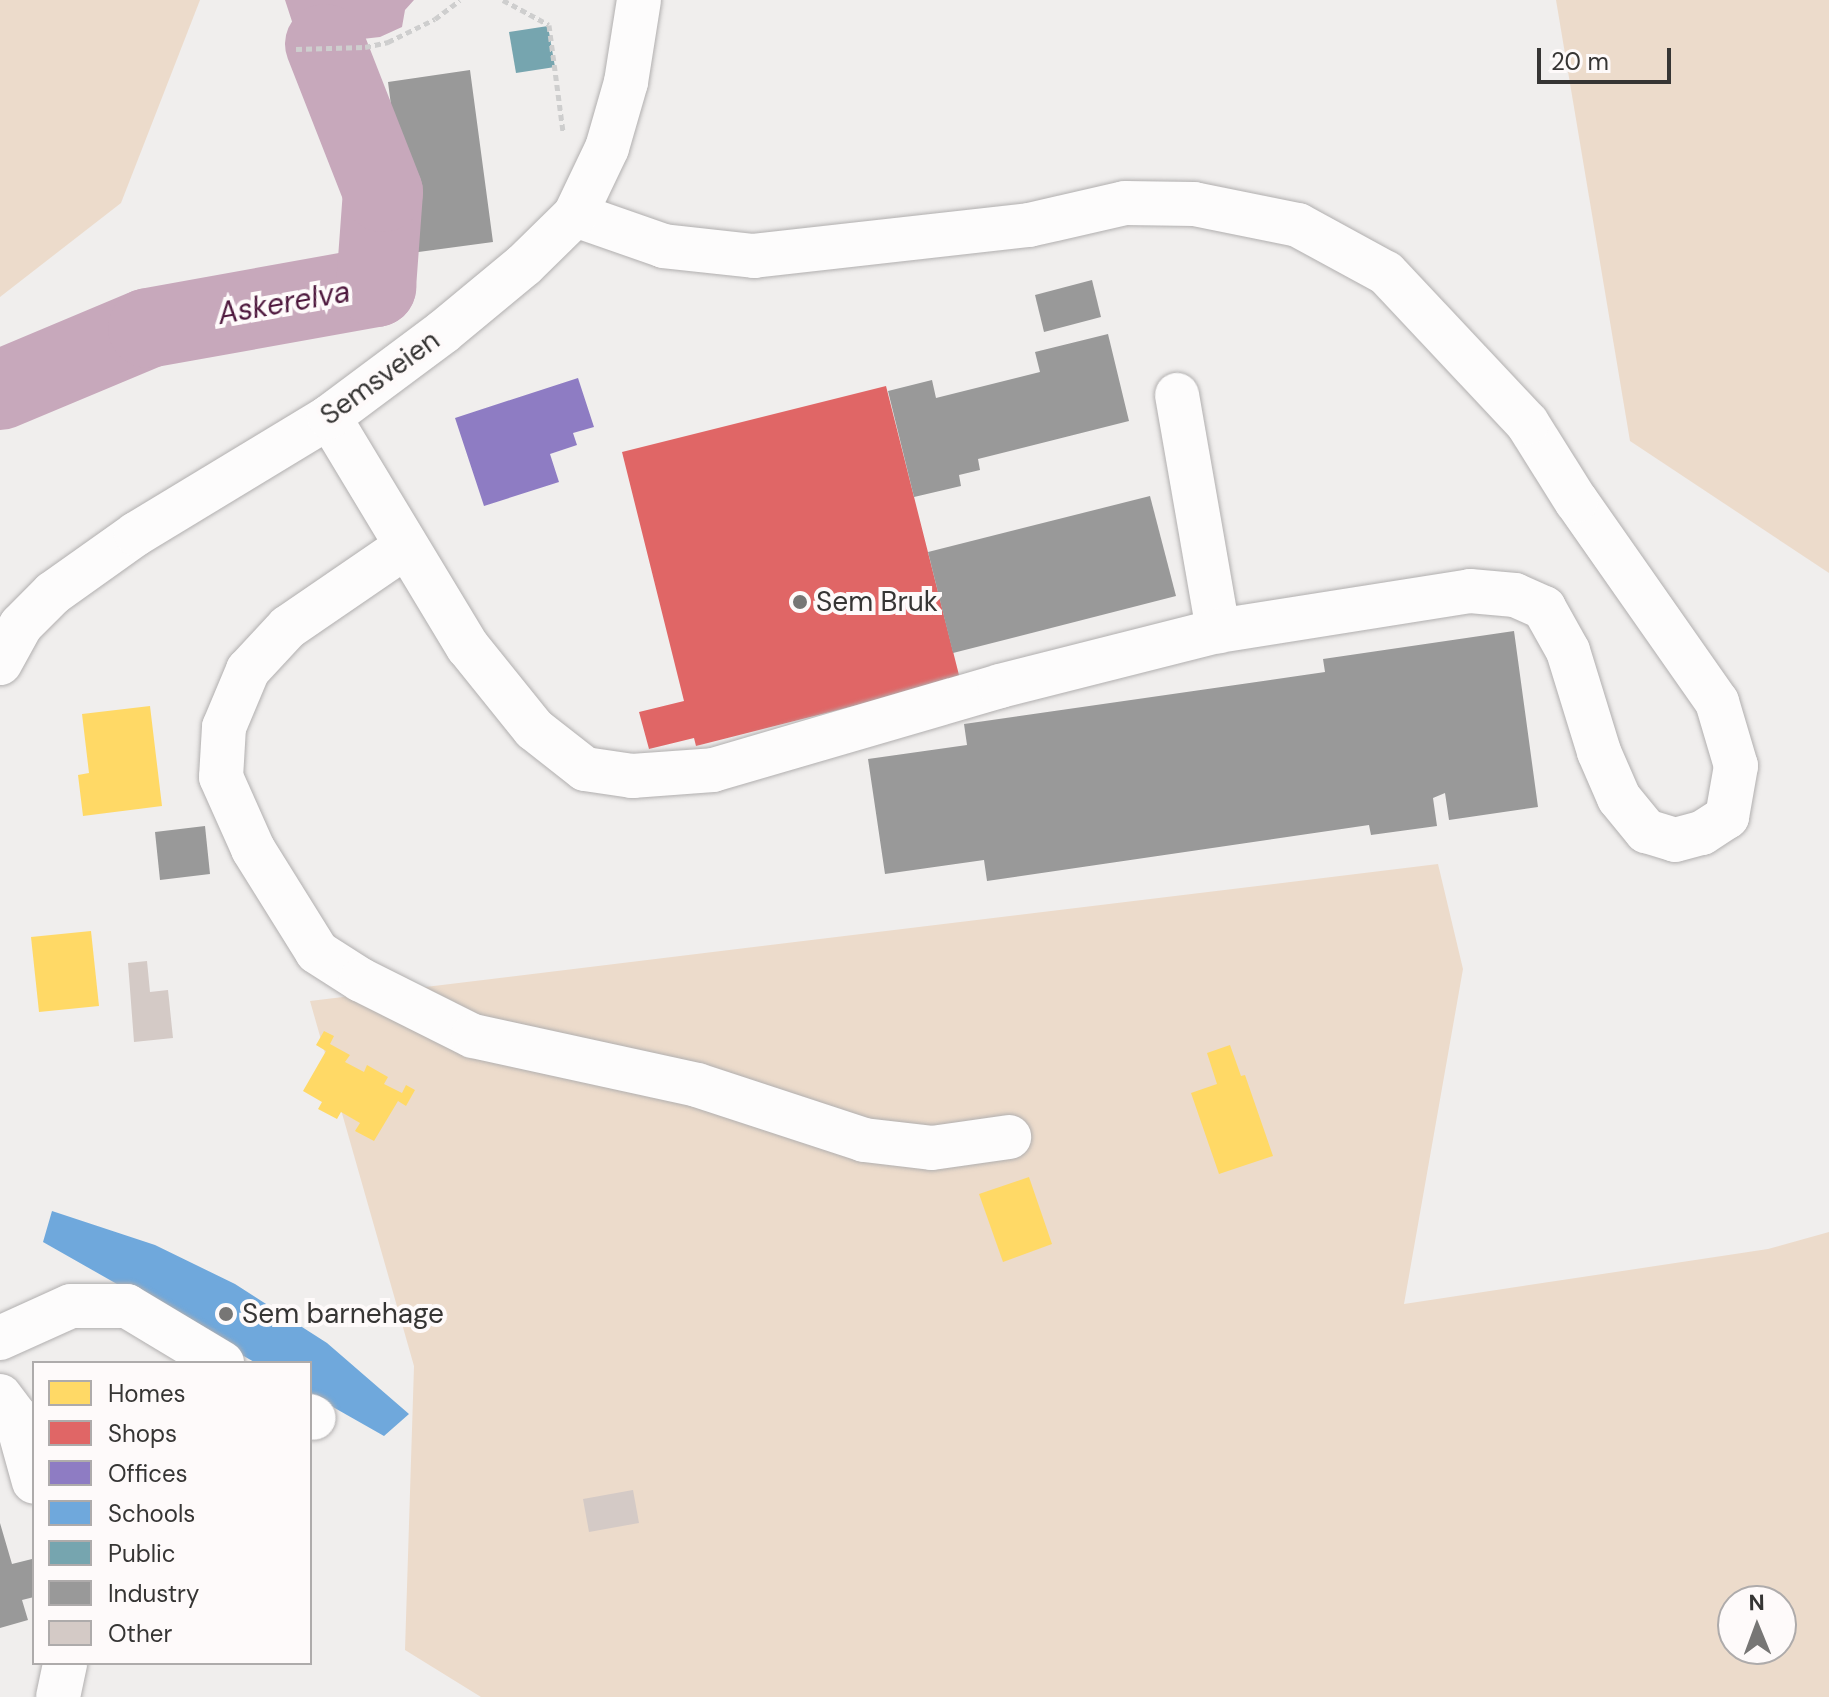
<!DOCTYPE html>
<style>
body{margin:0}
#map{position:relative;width:1829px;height:1697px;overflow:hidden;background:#f0eeed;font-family:"DM Sans",sans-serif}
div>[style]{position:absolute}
.green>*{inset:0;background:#ecdbcb}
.water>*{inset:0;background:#c7a8bb}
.homes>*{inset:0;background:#ffd966}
.shops>*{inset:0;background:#e06666}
.offices>*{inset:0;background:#8e7cc3}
.schools>*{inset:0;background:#6fa8dc}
.public>*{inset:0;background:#76a5af}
.industry>*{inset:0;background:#999}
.river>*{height:80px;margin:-40px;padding:0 40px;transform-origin:40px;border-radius:40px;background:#c7a8bb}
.building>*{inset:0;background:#d4cac6}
.path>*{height:5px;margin-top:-2.5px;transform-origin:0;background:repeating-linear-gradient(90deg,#cecece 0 6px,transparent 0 10px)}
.roads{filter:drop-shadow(0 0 2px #b1afaf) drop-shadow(0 0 2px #b1afaf)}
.minor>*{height:44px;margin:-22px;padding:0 22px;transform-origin:22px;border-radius:22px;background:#fdfcfc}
.major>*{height:44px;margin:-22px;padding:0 22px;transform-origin:22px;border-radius:22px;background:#fdfcfc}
.dots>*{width:22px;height:22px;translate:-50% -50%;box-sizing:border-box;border:4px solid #fefafa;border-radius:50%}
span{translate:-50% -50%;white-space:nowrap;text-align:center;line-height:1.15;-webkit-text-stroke:8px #fefafa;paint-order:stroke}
.street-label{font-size:28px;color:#363534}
.poi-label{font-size:28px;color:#363534}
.left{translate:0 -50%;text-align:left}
.water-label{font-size:30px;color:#4e183d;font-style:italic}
.legend{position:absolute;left:32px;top:1361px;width:280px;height:304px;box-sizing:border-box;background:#fefafa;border:2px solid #aeabab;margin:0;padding:10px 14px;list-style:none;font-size:24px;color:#363534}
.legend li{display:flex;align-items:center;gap:16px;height:40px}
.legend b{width:40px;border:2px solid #aeabab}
.north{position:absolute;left:1717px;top:1585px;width:80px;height:80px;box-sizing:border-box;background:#fefafa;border:2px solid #aeabab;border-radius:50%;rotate:359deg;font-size:22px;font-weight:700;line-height:32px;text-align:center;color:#363534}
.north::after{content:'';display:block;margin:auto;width:28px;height:36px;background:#777675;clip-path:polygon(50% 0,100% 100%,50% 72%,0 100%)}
.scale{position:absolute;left:1537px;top:48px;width:134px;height:36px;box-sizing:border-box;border:4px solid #363534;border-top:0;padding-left:10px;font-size:24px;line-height:28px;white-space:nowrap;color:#363534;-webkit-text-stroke:6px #fefafa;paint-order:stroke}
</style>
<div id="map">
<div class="green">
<div style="clip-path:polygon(0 0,200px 0,121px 203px,0 297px)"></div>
<div style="clip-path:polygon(1556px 0,1829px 0,1829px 573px,1630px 441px)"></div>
<div style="clip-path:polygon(evenodd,1438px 864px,1463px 969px,1404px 1304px,1768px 1249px,1829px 1232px,1829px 1697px,481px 1697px,405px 1650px,414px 1366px,310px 1001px,1438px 864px,1733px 1601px,1781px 1601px,1781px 1649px,1733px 1649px,1733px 1601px)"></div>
</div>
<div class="water">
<div style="clip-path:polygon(285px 0,414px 0,405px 10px,402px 27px,380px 37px,300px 46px)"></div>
</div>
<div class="homes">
<div style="clip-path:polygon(150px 706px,162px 806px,83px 816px,78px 775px,89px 773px,82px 714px)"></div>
<div style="clip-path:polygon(91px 931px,99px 1006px,39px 1012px,31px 937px)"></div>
<div style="clip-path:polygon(324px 1031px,334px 1036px,330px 1044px,350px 1055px,345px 1062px,364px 1072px,367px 1065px,388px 1077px,384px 1084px,402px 1093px,406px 1085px,415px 1090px,406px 1106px,398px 1101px,374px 1141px,355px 1131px,360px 1123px,341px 1112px,337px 1119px,318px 1109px,322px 1102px,303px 1091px,326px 1051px,316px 1045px)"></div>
<div style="clip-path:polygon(1230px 1045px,1241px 1076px,1245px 1075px,1273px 1156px,1219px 1174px,1191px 1093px,1217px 1084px,1207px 1053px)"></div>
<div style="clip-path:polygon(1029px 1177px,1052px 1244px,1003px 1262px,979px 1194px)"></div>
</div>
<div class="shops">
<div style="clip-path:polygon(886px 386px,960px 679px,696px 746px,694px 738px,649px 749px,639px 712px,684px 701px,622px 452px)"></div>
</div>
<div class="offices">
<div style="clip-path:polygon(578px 378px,594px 427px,573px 433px,577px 445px,550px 454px,559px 482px,484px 506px,455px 418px)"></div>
</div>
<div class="schools">
<div style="clip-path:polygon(52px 1211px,155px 1245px,235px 1284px,327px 1343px,409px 1414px,384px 1436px,310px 1394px,310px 1363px,256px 1363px,43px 1242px)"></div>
</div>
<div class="public">
<div style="clip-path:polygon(548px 26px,555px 67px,516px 73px,509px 32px)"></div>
</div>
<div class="industry">
<div style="clip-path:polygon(470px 70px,493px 242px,411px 253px,396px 144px,385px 146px,382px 122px,393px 121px,388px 82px)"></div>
<div style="clip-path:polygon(1092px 280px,1101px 317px,1044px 332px,1035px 295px)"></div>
<div style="clip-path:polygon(1108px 334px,1129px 421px,978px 459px,980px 470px,959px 475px,961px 486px,914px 497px,888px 391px,932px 380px,936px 398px,1040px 372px,1035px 352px)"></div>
<div style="clip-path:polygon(1150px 496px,1176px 596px,953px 653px,928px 552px)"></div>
<div style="clip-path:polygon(1514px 631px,1538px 807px,1449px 820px,1445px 793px,1433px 798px,1437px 826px,1371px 835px,1369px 825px,987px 881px,984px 860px,885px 874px,868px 759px,967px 745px,964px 724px,1325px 672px,1323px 659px)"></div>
<div style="clip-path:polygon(205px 826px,210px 874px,160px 880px,155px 832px)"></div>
<div style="clip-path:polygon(0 1523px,12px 1564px,32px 1559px,34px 1567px,34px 1597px,22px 1600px,28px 1620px,0 1628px)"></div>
</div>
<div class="river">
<div style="left:0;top:390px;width:160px;rotate:-22.7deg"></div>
<div style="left:148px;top:328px;width:232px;rotate:-10.2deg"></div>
<div style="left:376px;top:287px;width:95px;rotate:-85.8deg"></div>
<div style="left:383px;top:192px;width:159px;rotate:-111.4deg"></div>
</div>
<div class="building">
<div style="clip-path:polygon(147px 961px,150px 992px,168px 990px,173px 1038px,134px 1042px,128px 963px)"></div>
<div style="clip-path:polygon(633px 1490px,639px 1523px,589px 1532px,583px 1499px)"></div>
</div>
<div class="path">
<div style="left:503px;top:0;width:52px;rotate:28.5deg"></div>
<div style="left:549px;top:25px;width:107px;rotate:82.5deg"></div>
<div style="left:296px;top:49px;width:69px;rotate:-1.7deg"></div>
<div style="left:365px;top:47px;width:24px;rotate:-12deg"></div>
<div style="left:388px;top:42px;width:52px;rotate:-26.1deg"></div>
<div style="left:435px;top:19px;width:31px;rotate:-37deg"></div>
</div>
<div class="roads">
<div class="minor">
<div style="left:1177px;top:395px;width:240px;rotate:80.1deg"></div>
<div style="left:329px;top:417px;width:269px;rotate:58.9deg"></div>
<div style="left:468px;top:647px;width:105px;rotate:51.2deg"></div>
<div style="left:534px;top:729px;width:65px;rotate:38.1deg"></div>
<div style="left:585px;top:769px;width:48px;rotate:8.5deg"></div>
<div style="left:632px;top:776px;width:81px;rotate:-4.2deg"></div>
<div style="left:713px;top:770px;width:299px;rotate:-16.3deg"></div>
<div style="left:1000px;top:686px;width:225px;rotate:-14.2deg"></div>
<div style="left:1218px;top:631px;width:255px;rotate:-9deg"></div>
<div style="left:1470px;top:591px;width:45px;rotate:5.1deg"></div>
<div style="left:1515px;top:595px;width:32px;rotate:24deg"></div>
<div style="left:1544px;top:608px;width:49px;rotate:60.8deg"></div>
<div style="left:1568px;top:651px;width:106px;rotate:72.9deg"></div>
<div style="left:1599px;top:752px;width:50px;rotate:66.5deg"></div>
<div style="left:1619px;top:798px;width:43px;rotate:50.7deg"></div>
<div style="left:1646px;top:831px;width:30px;rotate:17deg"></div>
<div style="left:1675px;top:840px;width:28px;rotate:-15deg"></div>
<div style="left:1702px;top:833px;width:30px;rotate:-33deg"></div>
<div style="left:1727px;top:817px;width:52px;rotate:-80deg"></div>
<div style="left:1736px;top:766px;width:67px;rotate:-106.5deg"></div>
<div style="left:1717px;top:702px;width:246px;rotate:-125deg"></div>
<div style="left:1576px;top:501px;width:92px;rotate:-122.1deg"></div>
<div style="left:1527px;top:423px;width:206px;rotate:-133.2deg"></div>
<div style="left:1386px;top:273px;width:100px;rotate:-151.4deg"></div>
<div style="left:1298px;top:225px;width:106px;rotate:-168.6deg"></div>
<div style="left:1194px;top:204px;width:69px;rotate:-179.2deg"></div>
<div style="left:1125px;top:203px;width:98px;rotate:167.1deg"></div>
<div style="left:1029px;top:225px;width:277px;rotate:173.6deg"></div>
<div style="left:754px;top:256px;width:91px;rotate:-173.7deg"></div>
<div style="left:664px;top:246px;width:94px;rotate:-160.8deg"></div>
<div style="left:405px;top:547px;width:142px;rotate:145.6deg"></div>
<div style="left:288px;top:627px;width:59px;rotate:132.9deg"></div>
<div style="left:248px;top:670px;width:62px;rotate:112.8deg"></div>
<div style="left:224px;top:727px;width:50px;rotate:93.4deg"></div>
<div style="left:221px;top:777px;width:79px;rotate:66deg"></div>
<div style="left:253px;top:849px;width:121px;rotate:58.1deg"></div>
<div style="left:317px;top:952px;width:52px;rotate:32.5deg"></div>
<div style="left:361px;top:980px;width:125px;rotate:26.6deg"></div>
<div style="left:473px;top:1036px;width:229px;rotate:12.3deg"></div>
<div style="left:697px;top:1085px;width:176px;rotate:18.2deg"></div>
<div style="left:864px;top:1140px;width:68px;rotate:6.7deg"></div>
<div style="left:932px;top:1148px;width:78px;rotate:-8.1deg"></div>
<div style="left:0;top:1338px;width:78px;rotate:-24.3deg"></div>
<div style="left:71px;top:1306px;width:56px"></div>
<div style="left:127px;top:1306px;width:111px;rotate:31deg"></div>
<div style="left:0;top:1396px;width:26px;rotate:53deg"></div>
<div style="left:16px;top:1417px;width:67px;rotate:74.5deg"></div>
<div style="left:310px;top:1416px;width:4px;rotate:27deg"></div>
<div style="left:58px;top:1697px;width:35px;rotate:-78deg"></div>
</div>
<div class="major">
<div style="left:0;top:663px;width:43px;rotate:-61.1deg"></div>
<div style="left:21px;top:625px;width:45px;rotate:-45deg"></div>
<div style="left:53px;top:593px;width:102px;rotate:-35.4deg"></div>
<div style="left:136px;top:534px;width:226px;rotate:-31.2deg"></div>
<div style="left:329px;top:417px;width:142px;rotate:-36.7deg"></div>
<div style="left:443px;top:332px;width:105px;rotate:-39.6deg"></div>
<div style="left:524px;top:265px;width:71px;rotate:-44.4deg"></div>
<div style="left:575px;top:215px;width:74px;rotate:-64.5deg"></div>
<div style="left:607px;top:148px;width:69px;rotate:-73.9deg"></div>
<div style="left:626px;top:82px;width:83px;rotate:-81deg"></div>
</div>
</div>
<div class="dots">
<div style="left:800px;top:602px;background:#777675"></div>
<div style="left:226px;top:1314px;background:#777675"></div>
</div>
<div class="street-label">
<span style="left:380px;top:378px;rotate:-36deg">Semsveien</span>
</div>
<div class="poi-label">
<span class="left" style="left:816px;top:602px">Sem Bruk</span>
<span class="left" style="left:242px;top:1314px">Sem barnehage</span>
</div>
<div class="water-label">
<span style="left:284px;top:303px;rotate:-10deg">Askerelva</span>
</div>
<ul class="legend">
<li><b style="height:22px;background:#ffd966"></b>Homes</li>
<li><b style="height:22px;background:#e06666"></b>Shops</li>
<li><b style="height:22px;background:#8e7cc3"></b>Offices</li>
<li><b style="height:22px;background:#6fa8dc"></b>Schools</li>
<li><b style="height:22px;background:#76a5af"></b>Public</li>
<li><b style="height:22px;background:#999"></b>Industry</li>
<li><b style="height:22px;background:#d4cac6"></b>Other</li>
</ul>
<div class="north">N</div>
<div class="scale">20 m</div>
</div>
